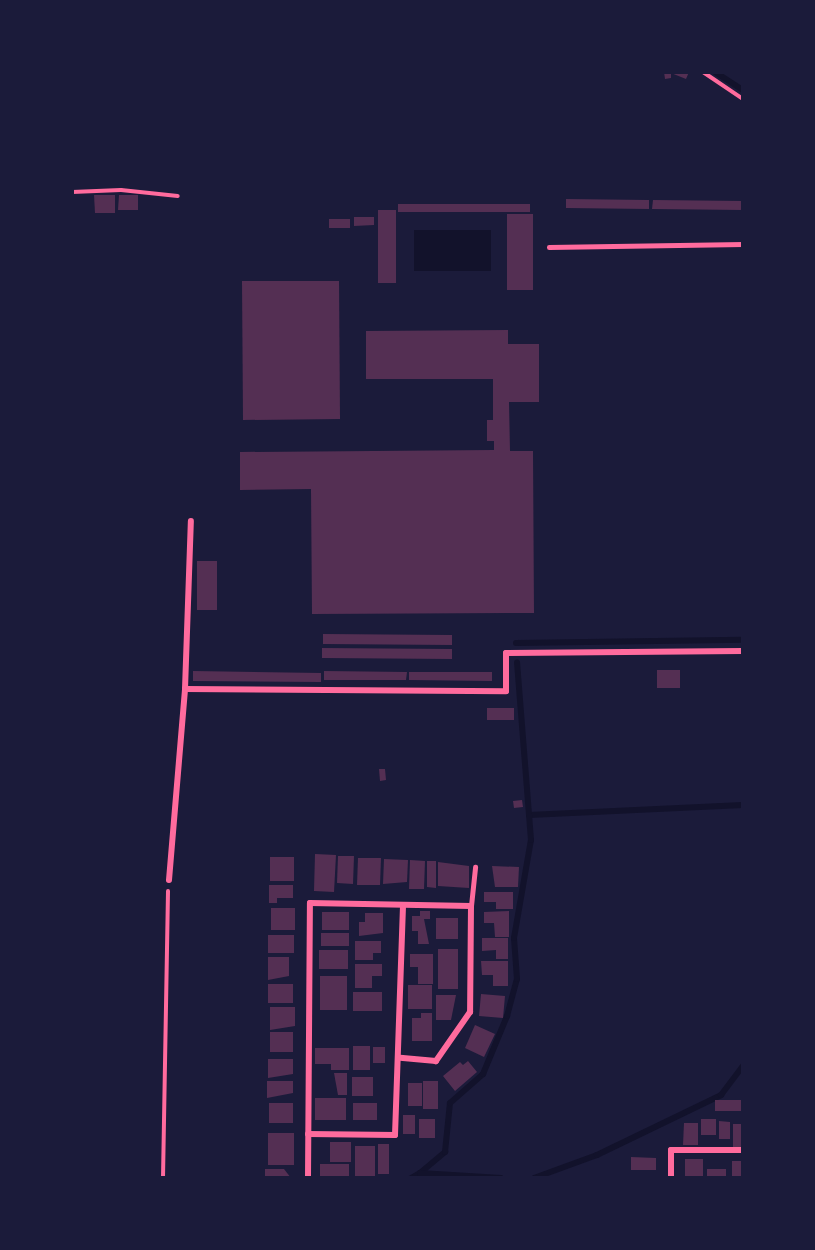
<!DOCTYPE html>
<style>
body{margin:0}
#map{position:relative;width:815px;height:1250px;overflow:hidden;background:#1b1b3a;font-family:Signika,sans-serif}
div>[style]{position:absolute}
.water>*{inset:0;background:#12122b}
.stream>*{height:6px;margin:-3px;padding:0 3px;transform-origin:3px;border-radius:3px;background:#12122b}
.building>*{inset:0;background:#542f53}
.path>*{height:4px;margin:-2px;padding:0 2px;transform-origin:2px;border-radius:2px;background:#ff6b9d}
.service>*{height:4.5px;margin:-2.25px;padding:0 2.25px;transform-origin:2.25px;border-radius:2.25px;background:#ff6b9d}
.minor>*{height:6px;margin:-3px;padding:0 3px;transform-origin:3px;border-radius:3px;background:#ff6b9d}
span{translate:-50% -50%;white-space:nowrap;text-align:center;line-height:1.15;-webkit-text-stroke:4.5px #1b1b3a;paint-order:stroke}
.frame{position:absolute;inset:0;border:74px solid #1b1b3a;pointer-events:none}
</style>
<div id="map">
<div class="water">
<div style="clip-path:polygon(414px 230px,491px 230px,491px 271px,414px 271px)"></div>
</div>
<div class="stream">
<div style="left:715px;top:72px;width:33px;rotate:33deg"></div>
<div style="left:516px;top:643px;width:227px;rotate:-0.8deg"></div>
<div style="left:529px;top:815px;width:214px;rotate:-2.7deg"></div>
<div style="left:420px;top:1173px;width:33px;rotate:-40deg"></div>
<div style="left:445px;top:1152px;width:49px;rotate:-84.2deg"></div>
<div style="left:450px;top:1103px;width:44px;rotate:-41.3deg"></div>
<div style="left:483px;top:1074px;width:63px;rotate:-67.5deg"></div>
<div style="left:507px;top:1016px;width:38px;rotate:-75deg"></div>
<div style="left:517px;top:979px;width:41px;rotate:-94.2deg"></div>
<div style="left:514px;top:938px;width:99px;rotate:-80.2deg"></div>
<div style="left:531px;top:840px;width:178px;rotate:-94.5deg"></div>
<div style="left:411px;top:1178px;width:10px;rotate:-29deg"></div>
<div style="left:420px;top:1173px;width:81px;rotate:3.5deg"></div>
<div style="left:534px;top:1178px;width:67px;rotate:-20.1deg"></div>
<div style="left:597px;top:1155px;width:138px;rotate:-25.8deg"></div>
<div style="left:721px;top:1095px;width:36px;rotate:-53deg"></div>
</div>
<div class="building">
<div style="clip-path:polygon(664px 72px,689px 72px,686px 79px,671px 73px,671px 78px,665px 79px)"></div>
<div style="clip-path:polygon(94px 195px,115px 195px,115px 213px,95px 213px)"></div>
<div style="clip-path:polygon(119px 195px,138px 195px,138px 210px,118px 210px)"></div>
<div style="clip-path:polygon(566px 199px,649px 200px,649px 209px,566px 208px)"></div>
<div style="clip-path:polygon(653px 200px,743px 201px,743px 210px,652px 209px)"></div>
<div style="clip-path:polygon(398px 204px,530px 204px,530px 212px,398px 212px)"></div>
<div style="clip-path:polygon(378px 210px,396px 210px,396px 283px,378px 283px)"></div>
<div style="clip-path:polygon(507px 214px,533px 214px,533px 290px,507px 290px)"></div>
<div style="clip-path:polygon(354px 217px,374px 217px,374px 225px,354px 226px)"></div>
<div style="clip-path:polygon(329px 219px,350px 219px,350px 228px,329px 228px)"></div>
<div style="clip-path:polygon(242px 281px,339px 281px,340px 419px,243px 420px)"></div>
<div style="clip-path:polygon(508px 330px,508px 344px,539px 344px,539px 402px,509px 402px,510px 451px,533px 451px,534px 613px,312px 614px,311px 489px,240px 490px,240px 452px,494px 450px,494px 441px,487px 441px,487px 420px,493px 420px,493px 379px,366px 379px,366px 331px)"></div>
<div style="clip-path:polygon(197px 561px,217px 561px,217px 610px,197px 610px)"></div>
<div style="clip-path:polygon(323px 634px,452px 635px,452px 645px,323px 644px)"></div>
<div style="clip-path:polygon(322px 648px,452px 649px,452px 659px,322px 658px)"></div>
<div style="clip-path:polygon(657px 670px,680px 670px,680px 688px,657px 688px)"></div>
<div style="clip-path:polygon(193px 671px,321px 673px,321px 682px,193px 681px)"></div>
<div style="clip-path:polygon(324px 671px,407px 672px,406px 680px,324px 680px)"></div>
<div style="clip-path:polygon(409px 672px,492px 672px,492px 681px,409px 680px)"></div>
<div style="clip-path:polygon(487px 708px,514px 708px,514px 720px,487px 720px)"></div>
<div style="clip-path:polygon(379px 769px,385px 769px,386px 780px,380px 781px)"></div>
<div style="clip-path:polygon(522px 800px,523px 807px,514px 808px,513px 801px)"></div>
<div style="clip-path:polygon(315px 854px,336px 855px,334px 892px,314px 891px)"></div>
<div style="clip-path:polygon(338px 856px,354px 856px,353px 884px,337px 883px)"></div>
<div style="clip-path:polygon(270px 857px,294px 857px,294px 881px,270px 881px)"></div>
<div style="clip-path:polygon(358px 858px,381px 858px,380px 885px,357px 885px)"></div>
<div style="clip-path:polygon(384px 859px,408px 860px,407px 882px,383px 884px)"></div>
<div style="clip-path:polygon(410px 860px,425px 861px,424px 889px,409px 889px)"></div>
<div style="clip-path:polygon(427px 861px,436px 861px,436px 888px,427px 887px)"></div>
<div style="clip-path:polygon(438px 862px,469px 866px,469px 888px,438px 886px)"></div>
<div style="clip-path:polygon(492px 866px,519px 867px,518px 887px,495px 887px)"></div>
<div style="clip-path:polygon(269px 885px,293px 885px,293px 898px,277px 898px,277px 903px,269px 903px)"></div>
<div style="clip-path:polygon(484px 892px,513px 892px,513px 909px,496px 909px,496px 902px,484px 902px)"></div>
<div style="clip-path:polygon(271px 908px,295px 908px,295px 930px,271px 930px)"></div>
<div style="clip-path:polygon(420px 911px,430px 911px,430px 919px,424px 919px,429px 944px,418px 944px,418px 931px,412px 931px,412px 916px,420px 916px)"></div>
<div style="clip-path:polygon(509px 911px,509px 937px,495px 937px,494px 923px,484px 923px,484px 912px)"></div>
<div style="clip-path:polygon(322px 912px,349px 912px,349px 930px,322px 930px)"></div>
<div style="clip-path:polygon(365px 913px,383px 913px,383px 933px,359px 936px,359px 922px,365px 922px)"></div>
<div style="clip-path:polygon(436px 918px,458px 918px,458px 939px,436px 939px)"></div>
<div style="clip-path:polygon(321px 933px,349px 933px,349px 946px,321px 946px)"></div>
<div style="clip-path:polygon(268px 935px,294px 935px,294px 953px,268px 953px)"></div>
<div style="clip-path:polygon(482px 938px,508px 938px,508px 959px,496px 959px,496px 950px,482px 951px)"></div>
<div style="clip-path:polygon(355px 941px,381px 941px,381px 953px,373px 953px,373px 960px,355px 960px)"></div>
<div style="clip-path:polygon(438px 949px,458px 949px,458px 989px,438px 989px)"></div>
<div style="clip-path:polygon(319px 950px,348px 950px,348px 969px,319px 969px)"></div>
<div style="clip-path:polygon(410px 954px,433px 954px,433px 984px,418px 984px,418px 967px,410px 967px)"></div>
<div style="clip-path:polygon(268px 957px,289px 957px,289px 976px,268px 980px)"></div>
<div style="clip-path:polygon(481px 961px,508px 961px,508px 986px,493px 986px,493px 975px,482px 975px)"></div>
<div style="clip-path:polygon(355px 964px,382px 964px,382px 976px,372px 976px,372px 988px,355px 988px)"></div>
<div style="clip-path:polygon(320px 976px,347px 976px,347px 1010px,320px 1010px)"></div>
<div style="clip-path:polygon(268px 984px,293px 984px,293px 1003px,268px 1003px)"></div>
<div style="clip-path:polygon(408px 985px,432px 985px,432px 1009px,408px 1009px)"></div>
<div style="clip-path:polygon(353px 992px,382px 992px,382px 1011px,353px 1011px)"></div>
<div style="clip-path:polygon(481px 994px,505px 996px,503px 1018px,479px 1016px)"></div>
<div style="clip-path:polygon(436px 995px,456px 995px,451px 1020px,436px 1020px)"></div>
<div style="clip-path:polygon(270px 1007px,295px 1007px,295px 1026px,270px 1030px)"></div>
<div style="clip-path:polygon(421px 1013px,432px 1013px,432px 1041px,412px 1041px,412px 1018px,421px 1018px)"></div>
<div style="clip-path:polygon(475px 1025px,495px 1034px,484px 1057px,465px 1048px)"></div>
<div style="clip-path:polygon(270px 1032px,293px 1032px,293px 1052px,270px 1052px)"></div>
<div style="clip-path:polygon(353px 1046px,370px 1046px,370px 1070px,353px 1070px)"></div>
<div style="clip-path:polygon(373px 1047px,385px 1047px,385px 1063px,373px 1063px)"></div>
<div style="clip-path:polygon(315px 1048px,349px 1048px,349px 1070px,331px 1070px,331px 1064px,315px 1064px)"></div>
<div style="clip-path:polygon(268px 1059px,293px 1059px,293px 1074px,268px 1078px)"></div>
<div style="clip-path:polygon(468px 1061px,477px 1072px,455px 1091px,443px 1076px,460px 1062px,463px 1065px)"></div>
<div style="clip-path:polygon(334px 1073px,347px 1073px,347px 1095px,338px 1095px)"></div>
<div style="clip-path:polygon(352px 1077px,373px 1077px,373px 1096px,352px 1096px)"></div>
<div style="clip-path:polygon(267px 1081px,293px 1081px,293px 1093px,267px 1098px)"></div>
<div style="clip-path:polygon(423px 1081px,438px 1081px,438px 1109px,423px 1109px)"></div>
<div style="clip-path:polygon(408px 1083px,422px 1083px,422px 1106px,408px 1106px)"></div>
<div style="clip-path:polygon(315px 1098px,346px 1098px,346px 1120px,315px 1120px)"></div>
<div style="clip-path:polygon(715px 1100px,743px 1100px,743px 1111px,715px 1111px)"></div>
<div style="clip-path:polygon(269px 1103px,293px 1103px,293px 1123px,269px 1123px)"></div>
<div style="clip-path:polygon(353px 1103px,377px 1103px,377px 1120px,353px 1120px)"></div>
<div style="clip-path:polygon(403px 1115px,415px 1115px,415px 1134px,403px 1134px)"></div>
<div style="clip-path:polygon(419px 1119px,435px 1119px,435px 1138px,419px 1138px)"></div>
<div style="clip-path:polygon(701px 1119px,716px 1119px,716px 1135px,701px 1135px)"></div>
<div style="clip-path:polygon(719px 1121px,730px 1122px,730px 1139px,719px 1139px)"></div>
<div style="clip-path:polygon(684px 1123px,698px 1123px,698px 1145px,683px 1145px)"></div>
<div style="clip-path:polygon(733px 1124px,743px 1124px,743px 1147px,733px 1147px)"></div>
<div style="clip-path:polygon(268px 1133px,294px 1133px,294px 1165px,268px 1165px)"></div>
<div style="clip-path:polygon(330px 1142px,351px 1142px,351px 1162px,330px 1162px)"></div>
<div style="clip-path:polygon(378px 1144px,389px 1144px,389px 1174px,378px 1174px)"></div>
<div style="clip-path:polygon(355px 1146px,375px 1146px,375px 1178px,355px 1178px)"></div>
<div style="clip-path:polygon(631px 1157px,656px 1158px,656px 1170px,631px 1170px)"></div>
<div style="clip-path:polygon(685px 1159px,703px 1159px,703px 1178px,685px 1178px)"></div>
<div style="clip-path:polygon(732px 1161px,743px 1161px,743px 1178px,732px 1178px)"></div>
<div style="clip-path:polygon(320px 1164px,349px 1164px,349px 1178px,320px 1178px)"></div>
<div style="clip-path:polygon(265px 1169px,284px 1169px,291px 1178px,265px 1178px)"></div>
<div style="clip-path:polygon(707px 1169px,726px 1169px,726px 1178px,707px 1178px)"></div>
</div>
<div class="path">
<div style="left:703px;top:72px;width:48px;rotate:34deg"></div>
<div style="left:72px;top:192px;width:49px;rotate:-2.3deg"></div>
<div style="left:121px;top:190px;width:57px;rotate:6deg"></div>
<div style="left:163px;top:1178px;width:287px;rotate:-89deg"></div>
</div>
<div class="service">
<div style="left:549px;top:247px;width:194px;rotate:-0.9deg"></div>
<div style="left:471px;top:906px;width:39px;rotate:-84deg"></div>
</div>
<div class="minor">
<div style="left:185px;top:689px;width:321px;rotate:0.4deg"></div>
<div style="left:506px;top:691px;width:38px;rotate:-90deg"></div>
<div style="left:506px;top:653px;width:237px;rotate:-0.5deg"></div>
<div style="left:169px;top:880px;width:192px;rotate:-85.2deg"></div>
<div style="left:185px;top:689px;width:168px;rotate:-88deg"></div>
<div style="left:308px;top:1134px;width:87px;rotate:0.7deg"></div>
<div style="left:395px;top:1135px;width:230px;rotate:-88deg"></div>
<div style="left:308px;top:1178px;width:275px;rotate:-89.6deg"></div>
<div style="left:310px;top:903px;width:161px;rotate:1.1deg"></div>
<div style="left:471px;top:906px;width:106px;rotate:90.5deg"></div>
<div style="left:470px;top:1012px;width:60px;rotate:124.8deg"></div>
<div style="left:436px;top:1061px;width:36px;rotate:-175deg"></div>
<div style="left:671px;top:1178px;width:28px;rotate:-90deg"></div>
<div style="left:671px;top:1150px;width:72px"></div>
</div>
<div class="frame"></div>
</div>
